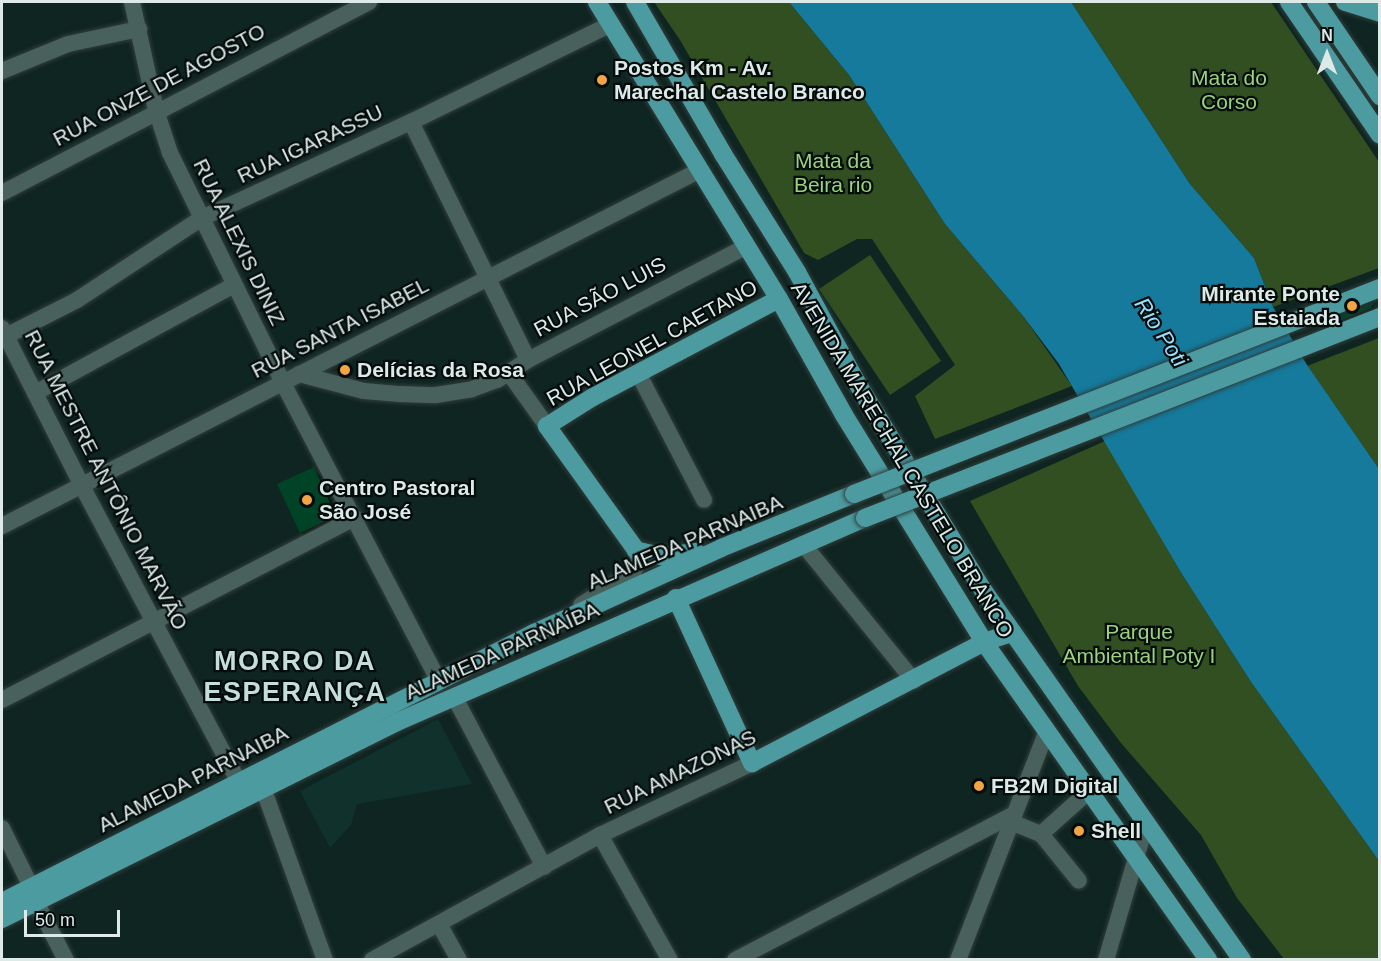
<!DOCTYPE html>
<meta charset="utf-8">
<style>
body{margin:0}
#map{position:relative;width:1381px;height:961px;overflow:hidden;background:#0f2522;font-family:Arial,sans-serif}
div>[style]{position:absolute}
.built>*{inset:0;background:#10312c}
.green>*{inset:0;background:#314f21}
.water>*{inset:0;background:#157a9c}
.shadow>*{inset:0;background:#0007}
.building>*{inset:0;background:#004327}
.roads{filter:drop-shadow(0 0 2px #313e3b) drop-shadow(0 0 2px #313e3b)}
.minor>*{height:16px;margin:-8px;padding:0 8px;transform-origin:8px;border-radius:8px;background:#49615c}
.major>*{height:18px;margin:-9px;padding:0 9px;transform-origin:9px;border-radius:9px;background:#4b9ba0}
.bridges{filter:drop-shadow(0 0 2px #313e3b) drop-shadow(0 0 2px #313e3b)}
.major-bridge>*{height:18px;margin:-9px;padding:0 9px;transform-origin:9px;border-radius:9px;background:#4b9ba0}
.dots>*{width:16px;height:16px;translate:-50% -50%;box-sizing:border-box;border:3px solid #040c0b;border-radius:50%}
span{translate:-50% -50%;white-space:nowrap;text-align:center;line-height:1.15;-webkit-text-stroke:4.5px #040c0b;paint-order:stroke}
.poi-label{font-size:21px;color:#ddeae7;font-weight:700}
.left{translate:0 -50%;text-align:left}
.right{translate:-100% -50%;text-align:right}
.park-label{font-size:21px;color:#99d37d}
.street-label{font-size:21px;color:#ddeae7}
.water-label{font-size:22px;color:#9bddfa;font-style:italic}
.district-label{font-size:27px;color:#c4dfd9;font-weight:700;letter-spacing:1.5px}
.frame{position:absolute;inset:0;border:3px solid #ddeae7;pointer-events:none}
.north{position:absolute;left:1297px;top:24px;width:60px;height:60px;-webkit-text-stroke:4px #040c0b;paint-order:stroke;rotate:0deg;font-size:16px;font-weight:700;line-height:24px;text-align:center;color:#ddeae7}
.north::after{content:'';display:block;margin:auto;width:21px;height:27px;background:#ddeae7;clip-path:polygon(50% 0,100% 100%,50% 72%,0 100%)}
.scale{position:absolute;left:24px;top:910px;width:96px;height:27px;box-sizing:border-box;border:3px solid #ddeae7;border-top:0;padding-left:8px;font-size:18px;line-height:21px;white-space:nowrap;color:#ddeae7;-webkit-text-stroke:4px #040c0b;paint-order:stroke}
</style>
<div id="map">
<div class="built">
<div style="clip-path:polygon(438px 719px,472px 784px,357px 804px,351px 825px,330px 848px,300px 791px)"></div>
</div>
<div class="green">
<div style="clip-path:polygon(654px 2px,789px 2px,849px 75px,945px 224px,1023px 316px,1072px 386px,935px 439px,915px 396px,955px 365px,872px 239px,857px 239px,818px 260px,804px 253px,680px 40px)"></div>
<div style="clip-path:polygon(1071px 2px,1271px 2px,1379px 162px,1379px 268px,1273px 307px,1254px 258px,1190px 184px)"></div>
<div style="clip-path:polygon(870px 255px,941px 361px,890px 395px,819px 289px)"></div>
<div style="clip-path:polygon(1379px 338px,1379px 469px,1307px 366px)"></div>
<div style="clip-path:polygon(1105px 441px,1180px 571px,1251px 682px,1379px 861px,1379px 959px,1284px 959px,1237px 898px,1201px 835px,1121px 743px,1078px 686px,970px 501px)"></div>
</div>
<div class="water">
<div style="clip-path:polygon(789px 2px,1071px 2px,1190px 184px,1254px 258px,1273px 307px,1307px 365px,1379px 469px,1379px 861px,1251px 682px,1180px 571px,1059px 364px,1023px 316px,945px 224px,849px 75px)"></div>
</div>
<div class="shadow">
<div style="clip-path:polygon(1372px 305px,1380px 312px,1344px 325px,1338px 318px)"></div>
<div style="clip-path:polygon(313px 469px,321px 476px,343px 524px,309px 539px,301px 532px)"></div>
</div>
<div class="building">
<div style="clip-path:polygon(1373px 303px,1371px 308px,1342px 320px,1335px 318px)"></div>
<div style="clip-path:polygon(314px 467px,336px 516px,300px 533px,277px 484px)"></div>
</div>
<div class="roads">
<div class="minor">
<div style="left:132px;top:2px;width:111px;rotate:77.5deg"></div>
<div style="left:156px;top:110px;width:45px;rotate:72deg"></div>
<div style="left:170px;top:153px;width:256px;rotate:63.8deg"></div>
<div style="left:283px;top:383px;width:336px;rotate:62.4deg"></div>
<div style="left:2px;top:71px;width:71px;rotate:-22.2deg"></div>
<div style="left:68px;top:44px;width:73px;rotate:-11.9deg"></div>
<div style="left:411px;top:122px;width:265px;rotate:63.8deg"></div>
<div style="left:2px;top:193px;width:414px;rotate:-27.5deg"></div>
<div style="left:2px;top:328px;width:177px;rotate:63.1deg"></div>
<div style="left:82px;top:486px;width:334px;rotate:62.1deg"></div>
<div style="left:6px;top:336px;width:80px;rotate:-26.9deg"></div>
<div style="left:77px;top:300px;width:149px;rotate:-33.3deg"></div>
<div style="left:202px;top:218px;width:230px;rotate:-24.7deg"></div>
<div style="left:411px;top:122px;width:220px;rotate:-26.1deg"></div>
<div style="left:509px;top:373px;width:65px;rotate:54.4deg"></div>
<div style="left:638px;top:373px;width:143px;rotate:62.5deg"></div>
<div style="left:299px;top:374px;width:67px;rotate:14.7deg"></div>
<div style="left:364px;top:391px;width:36px;rotate:5deg"></div>
<div style="left:400px;top:394px;width:36px;rotate:2deg"></div>
<div style="left:436px;top:395px;width:36px;rotate:-9deg"></div>
<div style="left:472px;top:389px;width:27px;rotate:-20deg"></div>
<div style="left:497px;top:380px;width:37px;rotate:-33deg"></div>
<div style="left:528px;top:360px;width:245px;rotate:-27.5deg"></div>
<div style="left:35px;top:393px;width:226px;rotate:-28.5deg"></div>
<div style="left:2px;top:526px;width:784px;rotate:-27.02deg"></div>
<div style="left:803px;top:544px;width:176px;rotate:51deg"></div>
<div style="left:581px;top:605px;width:63px;rotate:-32.7deg"></div>
<div style="left:634px;top:571px;width:12px;rotate:-66deg"></div>
<div style="left:639px;top:560px;width:10px;rotate:-107deg"></div>
<div style="left:455px;top:698px;width:191px;rotate:62.2deg"></div>
<div style="left:2px;top:700px;width:397px;rotate:-27.3deg"></div>
<div style="left:263px;top:788px;width:183px;rotate:70.2deg"></div>
<div style="left:1011px;top:822px;width:32px;rotate:22deg"></div>
<div style="left:1041px;top:834px;width:60px;rotate:51deg"></div>
<div style="left:2px;top:828px;width:66px;rotate:63.8deg"></div>
<div style="left:1041px;top:834px;width:64px;rotate:-41.9deg"></div>
<div style="left:600px;top:835px;width:143px;rotate:60.8deg"></div>
<div style="left:36px;top:902px;width:65px;rotate:62.7deg"></div>
<div style="left:439px;top:924px;width:41px;rotate:60.9deg"></div>
<div style="left:372px;top:960px;width:260px;rotate:-28.7deg"></div>
<div style="left:600px;top:835px;width:168px;rotate:-25.3deg"></div>
<div style="left:735px;top:960px;width:315px;rotate:-27.6deg"></div>
<div style="left:958px;top:960px;width:246px;rotate:-68.8deg"></div>
<div style="left:1106px;top:960px;width:142px;rotate:-73.6deg"></div>
</div>
<div class="major">
<div style="left:597px;top:2px;width:348px;rotate:58.5deg"></div>
<div style="left:779px;top:299px;width:133px;rotate:60.7deg"></div>
<div style="left:844px;top:415px;width:267px;rotate:58.3deg"></div>
<div style="left:984px;top:642px;width:389px;rotate:54.8deg"></div>
<div style="left:635px;top:2px;width:176px;rotate:59.9deg"></div>
<div style="left:723px;top:154px;width:139px;rotate:57.9deg"></div>
<div style="left:797px;top:272px;width:126px;rotate:61.6deg"></div>
<div style="left:857px;top:383px;width:242px;rotate:58.7deg"></div>
<div style="left:983px;top:590px;width:452px;rotate:55deg"></div>
<div style="left:1289px;top:2px;width:161px;rotate:55.6deg"></div>
<div style="left:1316px;top:2px;width:114px;rotate:55.8deg"></div>
<div style="left:1345px;top:2px;width:37px;rotate:17deg"></div>
<div style="left:696px;top:552px;width:35px;rotate:173deg"></div>
<div style="left:661px;top:556px;width:26px;rotate:-167deg"></div>
<div style="left:636px;top:550px;width:153px;rotate:-125.7deg"></div>
<div style="left:547px;top:426px;width:54px;rotate:-32.2deg"></div>
<div style="left:593px;top:397px;width:210px;rotate:-27.8deg"></div>
<div style="left:676px;top:598px;width:182px;rotate:65.3deg"></div>
<div style="left:752px;top:763px;width:262px;rotate:-27.5deg"></div>
<div style="left:984px;top:642px;width:29px;rotate:-18deg"></div>
<div style="left:2px;top:902px;width:596px;rotate:-26.82deg"></div>
<div style="left:534px;top:633px;width:205px;rotate:-24.4deg"></div>
<div style="left:721px;top:548px;width:144px;rotate:-22.1deg"></div>
<div style="left:2px;top:919px;width:441px;rotate:-26.5deg"></div>
<div style="left:397px;top:722px;width:511px;rotate:-23.55deg"></div>
</div>
</div>
<div class="bridges">
<div class="major-bridge">
<div style="left:854px;top:494px;width:565px;rotate:-21.39deg"></div>
<div style="left:865px;top:518px;width:553px;rotate:-21.32deg"></div>
</div>
</div>
<div class="dots">
<div style="left:602px;top:80px;background:#f3a443"></div>
<div style="left:1352px;top:306px;background:#f3a443"></div>
<div style="left:345px;top:370px;background:#f3a443"></div>
<div style="left:307px;top:500px;background:#f3a443"></div>
<div style="left:979px;top:786px;background:#f3a443"></div>
<div style="left:1079px;top:831px;background:#f3a443"></div>
</div>
<div class="poi-label">
<span class="left" style="left:614px;top:80px">Postos Km - Av.<br>Marechal Castelo Branco</span>
<span class="right" style="left:1340px;top:306px">Mirante Ponte<br>Estaiada</span>
<span class="left" style="left:357px;top:370px">Delícias da Rosa</span>
<span class="left" style="left:319px;top:500px">Centro Pastoral<br>São José</span>
<span class="left" style="left:991px;top:786px">FB2M Digital</span>
<span class="left" style="left:1091px;top:831px">Shell</span>
</div>
<div class="park-label">
<span style="left:1229px;top:90px">Mata do<br>Corso</span>
<span style="left:833px;top:173px">Mata da<br>Beira rio</span>
<span style="left:1139px;top:644px">Parque<br>Ambiental Poty I</span>
</div>
<div class="street-label">
<span style="left:159px;top:85px;rotate:-28deg">RUA ONZE DE AGOSTO</span>
<span style="left:310px;top:144px;rotate:-25deg">RUA IGARASSU</span>
<span style="left:239px;top:242px;rotate:64deg">RUA ALEXIS DINIZ</span>
<span style="left:600px;top:297px;rotate:-28deg">RUA SÃO LUIS</span>
<span style="left:340px;top:328px;rotate:-27deg">RUA SANTA ISABEL</span>
<span style="left:652px;top:343px;rotate:-29deg">RUA LEONEL CAETANO</span>
<span style="left:902px;top:460px;rotate:59deg">AVENIDA MARECHAL CASTELO BRANCO</span>
<span style="left:106px;top:480px;rotate:63deg">RUA MESTRE ANTÔNIO MARVÃO</span>
<span style="left:685px;top:542px;rotate:-23deg">ALAMEDA PARNAIBA</span>
<span style="left:502px;top:651px;rotate:-24deg">ALAMEDA PARNAÍBA</span>
<span style="left:680px;top:772px;rotate:-26deg">RUA AMAZONAS</span>
<span style="left:193px;top:779px;rotate:-27deg">ALAMEDA PARNAIBA</span>
</div>
<div class="water-label">
<span style="left:1161px;top:332px;rotate:57deg">Rio Poti</span>
</div>
<div class="district-label">
<span style="left:295px;top:677px">MORRO DA<br>ESPERANÇA</span>
</div>
<div class="frame"></div>
<div class="north">N</div>
<div class="scale">50 m</div>
</div>
